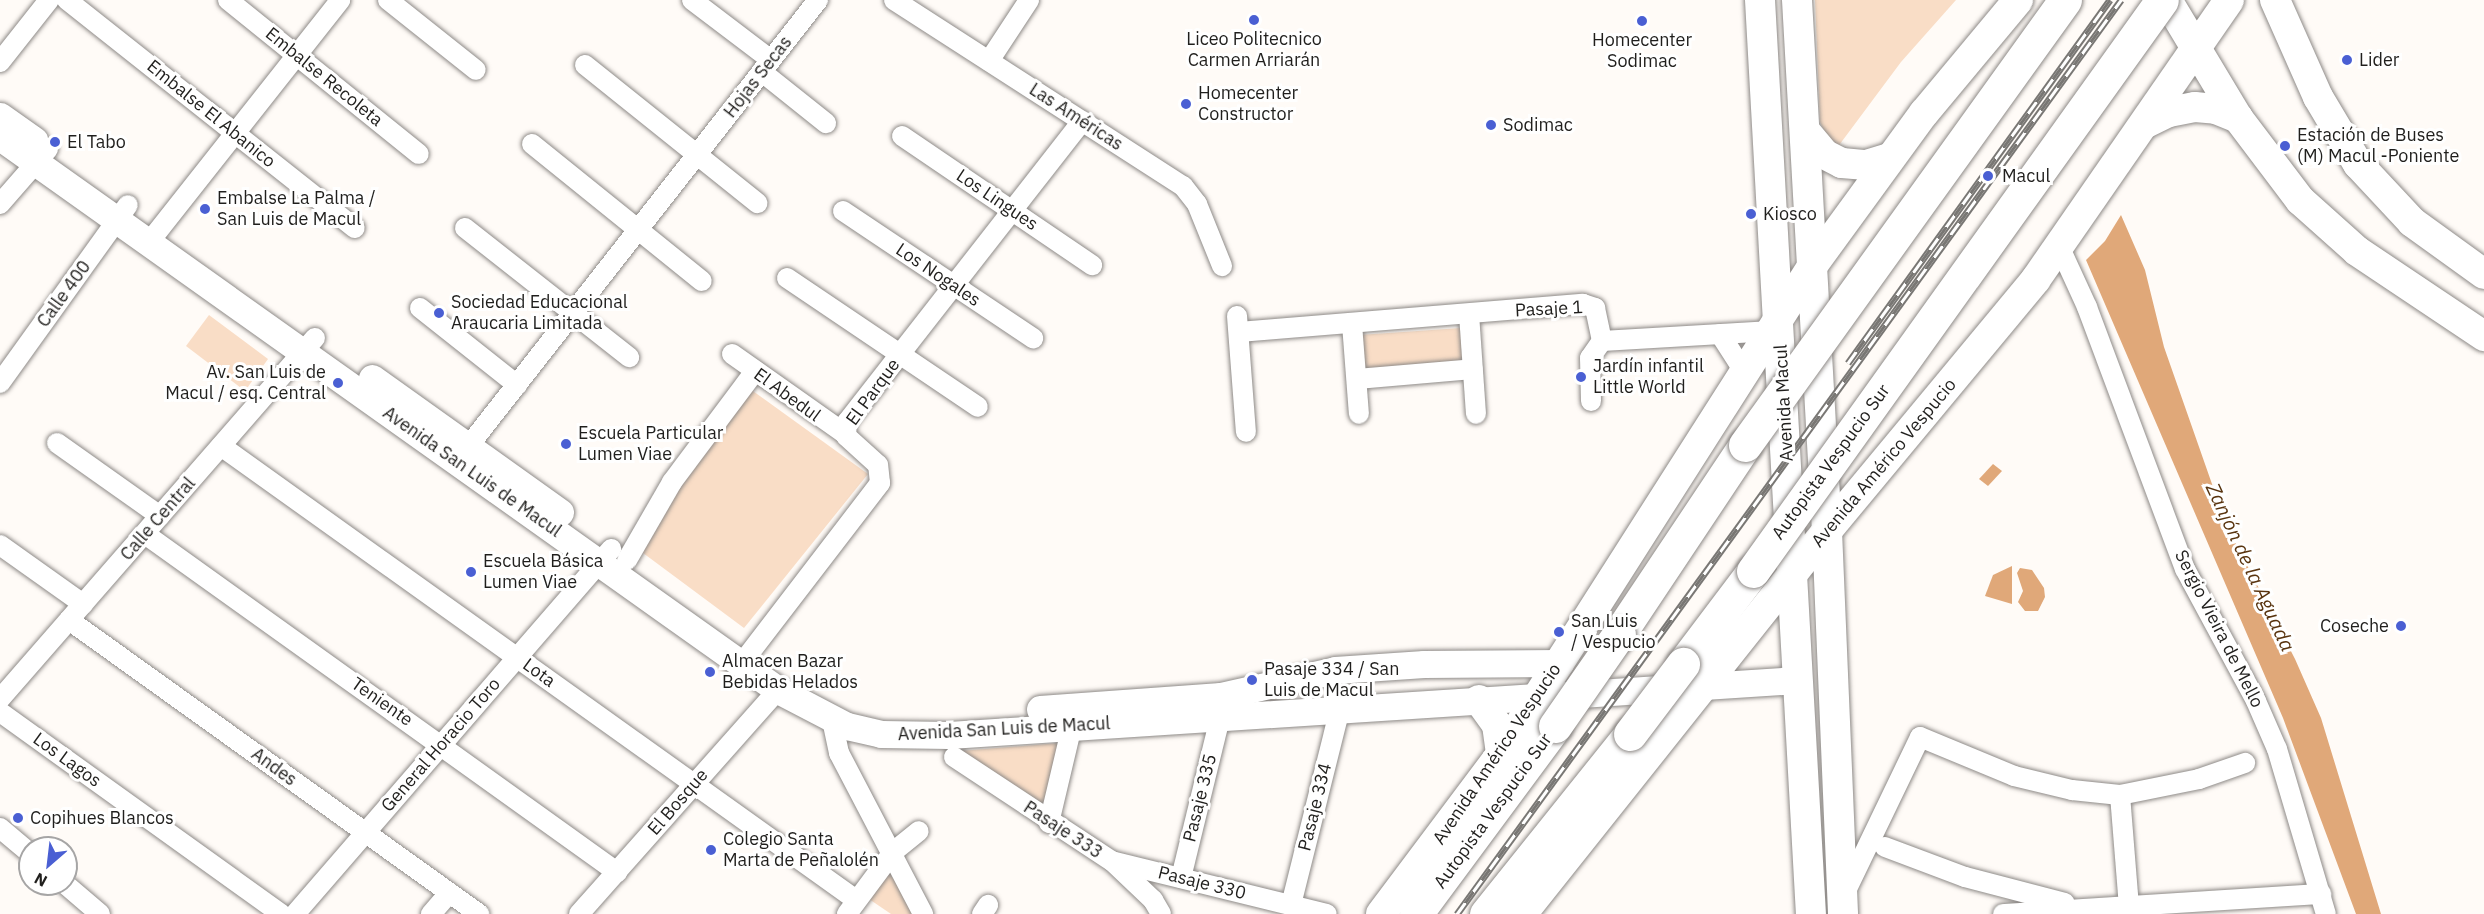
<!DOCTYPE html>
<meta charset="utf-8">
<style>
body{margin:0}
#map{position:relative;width:2484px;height:914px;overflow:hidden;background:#fffbf7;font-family:"IBM Plex Sans",sans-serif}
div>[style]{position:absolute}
.green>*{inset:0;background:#f9ddc6}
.water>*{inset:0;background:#e0a879}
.roads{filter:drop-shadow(0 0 2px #8e8a87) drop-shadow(0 0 2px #8e8a87)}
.street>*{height:20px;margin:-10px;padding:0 10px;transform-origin:10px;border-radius:10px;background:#fff}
.secondary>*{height:27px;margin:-13.5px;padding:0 13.5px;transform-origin:13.5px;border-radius:13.5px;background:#fff}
.primary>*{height:30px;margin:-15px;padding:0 15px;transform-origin:15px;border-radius:15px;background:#fff}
.highway>*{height:33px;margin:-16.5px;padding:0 16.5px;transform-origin:16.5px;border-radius:16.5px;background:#fff}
.rail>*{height:7px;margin-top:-3.5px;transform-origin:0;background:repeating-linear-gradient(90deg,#fff 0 14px,#797774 0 28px);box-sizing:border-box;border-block:2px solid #797774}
.bridges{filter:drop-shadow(0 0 2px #8e8a87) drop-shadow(0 0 2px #8e8a87)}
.highway-bridge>*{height:33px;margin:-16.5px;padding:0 16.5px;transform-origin:16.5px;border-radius:16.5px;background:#fff}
.dots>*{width:16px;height:16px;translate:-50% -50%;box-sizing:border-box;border:3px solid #fff;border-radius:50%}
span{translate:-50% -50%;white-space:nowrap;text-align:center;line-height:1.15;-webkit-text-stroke:6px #fff;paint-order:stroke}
.poi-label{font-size:18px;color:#201f1d}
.left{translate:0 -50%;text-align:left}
.right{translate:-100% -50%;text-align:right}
.street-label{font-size:18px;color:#201f1d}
.water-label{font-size:20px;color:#59340f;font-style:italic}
.north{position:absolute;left:18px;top:836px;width:60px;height:60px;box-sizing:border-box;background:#fff;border:2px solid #a6a5a5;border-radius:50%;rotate:208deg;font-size:16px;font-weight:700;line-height:24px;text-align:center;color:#201f1d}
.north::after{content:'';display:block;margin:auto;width:21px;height:27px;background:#4a5fd3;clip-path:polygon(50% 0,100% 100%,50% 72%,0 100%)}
</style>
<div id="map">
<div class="green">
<div style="clip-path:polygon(1815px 0,1956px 0,1901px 62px,1834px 152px,1820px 122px)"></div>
<div style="clip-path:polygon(209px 315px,268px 359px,245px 391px,186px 346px)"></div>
<div style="clip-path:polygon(1461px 328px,1464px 367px,1362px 374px,1359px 335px)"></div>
<div style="clip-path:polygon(746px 386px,868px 474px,744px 628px,639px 550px)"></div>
<div style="clip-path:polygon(1059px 743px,1047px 811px,960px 751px)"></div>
<div style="clip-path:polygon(893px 864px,916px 914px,891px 914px,869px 899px)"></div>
</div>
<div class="water">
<div style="clip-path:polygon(2121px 215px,2145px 270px,2164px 347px,2226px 524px,2295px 659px,2321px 718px,2381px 914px,2356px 914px,2283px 718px,2086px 260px,2105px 241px)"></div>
<div style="clip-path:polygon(1993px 464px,2002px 471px,1988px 486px,1979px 479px)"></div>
<div style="clip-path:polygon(2012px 566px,2012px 604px,1985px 596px,1993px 575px)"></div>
<div style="clip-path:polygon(2020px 568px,2032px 570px,2044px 588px,2045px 597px,2038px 611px,2025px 611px,2018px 602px,2023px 591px,2017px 573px)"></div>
</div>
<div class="roads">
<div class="street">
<div style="left:67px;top:0;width:367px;rotate:38.4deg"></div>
<div style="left:228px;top:0;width:245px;rotate:38.9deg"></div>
<div style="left:388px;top:0;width:112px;rotate:38.5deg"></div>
<div style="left:692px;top:0;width:99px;rotate:37.2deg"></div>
<div style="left:894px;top:0;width:344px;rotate:32.8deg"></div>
<div style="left:1183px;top:186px;width:23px;rotate:52deg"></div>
<div style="left:1197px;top:204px;width:67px;rotate:68deg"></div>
<div style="left:989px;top:61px;width:73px;rotate:-56.7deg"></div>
<div style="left:0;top:62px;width:79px;rotate:-51.7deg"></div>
<div style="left:585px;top:65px;width:221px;rotate:38.7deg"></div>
<div style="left:762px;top:72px;width:82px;rotate:38.6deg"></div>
<div style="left:902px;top:136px;width:230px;rotate:34.2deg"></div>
<div style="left:532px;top:144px;width:218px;rotate:38.9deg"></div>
<div style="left:0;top:204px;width:73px;rotate:-48.9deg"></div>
<div style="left:843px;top:211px;width:229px;rotate:33.8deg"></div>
<div style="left:465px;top:228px;width:209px;rotate:38.2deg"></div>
<div style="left:150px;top:241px;width:307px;rotate:-51.7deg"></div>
<div style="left:2060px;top:248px;width:65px;rotate:65.4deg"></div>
<div style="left:2087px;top:307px;width:280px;rotate:69.5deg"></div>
<div style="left:2185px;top:569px;width:150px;rotate:61.7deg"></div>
<div style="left:2256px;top:701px;width:52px;rotate:66.4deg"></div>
<div style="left:2277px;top:749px;width:172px;rotate:73.5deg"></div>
<div style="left:787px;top:278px;width:230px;rotate:34deg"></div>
<div style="left:420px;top:308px;width:124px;rotate:38.4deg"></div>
<div style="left:1469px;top:314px;width:100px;rotate:86deg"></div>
<div style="left:1237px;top:316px;width:116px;rotate:85.6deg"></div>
<div style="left:1352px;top:324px;width:90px;rotate:85.6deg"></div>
<div style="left:1239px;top:332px;width:345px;rotate:-4.7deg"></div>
<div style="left:1583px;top:304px;width:13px;rotate:18deg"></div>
<div style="left:1595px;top:308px;width:34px;rotate:78deg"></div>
<div style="left:1720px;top:334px;width:43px;rotate:57.4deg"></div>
<div style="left:732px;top:354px;width:137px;rotate:35.2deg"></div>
<div style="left:1357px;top:379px;width:116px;rotate:-4.9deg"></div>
<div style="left:0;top:383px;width:219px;rotate:-54.3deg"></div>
<div style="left:1591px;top:401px;width:43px;rotate:-91.3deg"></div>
<div style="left:1590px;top:358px;width:21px;rotate:-55deg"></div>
<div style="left:1602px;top:341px;width:166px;rotate:-3.4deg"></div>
<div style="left:57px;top:443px;width:126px;rotate:35.3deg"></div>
<div style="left:221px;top:446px;width:781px;rotate:35.56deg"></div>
<div style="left:460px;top:457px;width:581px;rotate:-51.93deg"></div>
<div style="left:145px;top:534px;width:581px;rotate:35.61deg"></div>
<div style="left:0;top:545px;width:102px;rotate:35.4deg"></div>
<div style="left:627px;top:560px;width:90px;rotate:-60deg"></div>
<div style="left:672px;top:482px;width:139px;rotate:-53.2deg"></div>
<div style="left:69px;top:620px;width:505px;rotate:35.64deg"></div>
<div style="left:742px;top:663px;width:227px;rotate:-52.5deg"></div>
<div style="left:880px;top:483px;width:18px;rotate:-96deg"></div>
<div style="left:878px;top:465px;width:43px;rotate:-137.8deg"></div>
<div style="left:846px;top:436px;width:14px;rotate:-86deg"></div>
<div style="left:847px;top:422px;width:382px;rotate:-52deg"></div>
<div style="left:0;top:699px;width:479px;rotate:-48.9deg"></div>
<div style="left:0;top:712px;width:346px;rotate:35.7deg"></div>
<div style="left:832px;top:720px;width:34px;rotate:78deg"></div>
<div style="left:839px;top:753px;width:182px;rotate:62.4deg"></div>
<div style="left:954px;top:757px;width:189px;rotate:33.4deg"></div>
<div style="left:1112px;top:861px;width:57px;rotate:43.6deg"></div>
<div style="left:1153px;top:900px;width:16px;rotate:60deg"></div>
<div style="left:2120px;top:795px;width:111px;rotate:85.4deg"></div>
<div style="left:1049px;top:823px;width:100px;rotate:-76.7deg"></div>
<div style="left:0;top:828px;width:39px;rotate:40deg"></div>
<div style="left:1885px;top:847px;width:85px;rotate:20.6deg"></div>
<div style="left:1965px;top:877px;width:103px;rotate:14.6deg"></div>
<div style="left:1115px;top:862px;width:218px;rotate:13.8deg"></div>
<div style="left:1181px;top:878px;width:165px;rotate:-76.3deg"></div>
<div style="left:65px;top:884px;width:46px;rotate:40.6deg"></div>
<div style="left:1845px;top:893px;width:173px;rotate:-64.3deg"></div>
<div style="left:1920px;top:737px;width:102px;rotate:22.5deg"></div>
<div style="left:2014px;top:776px;width:60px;rotate:13.6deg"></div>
<div style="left:2072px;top:790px;width:48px;rotate:5.9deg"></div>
<div style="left:2120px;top:795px;width:81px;rotate:-11.4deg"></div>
<div style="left:2199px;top:779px;width:49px;rotate:-19.2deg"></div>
<div style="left:1291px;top:905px;width:203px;rotate:-76deg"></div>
<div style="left:295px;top:914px;width:483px;rotate:-49.1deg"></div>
<div style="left:431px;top:914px;width:28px;rotate:-49deg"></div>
<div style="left:579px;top:914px;width:300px;rotate:-48.4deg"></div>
<div style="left:847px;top:914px;width:77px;rotate:-53.4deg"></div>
<div style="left:893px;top:852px;width:33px;rotate:-39deg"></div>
<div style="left:982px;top:914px;width:11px;rotate:-56deg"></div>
<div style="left:2003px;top:914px;width:319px;rotate:-3.6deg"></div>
</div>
<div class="secondary">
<div style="left:0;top:116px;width:42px;rotate:35.2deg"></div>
<div style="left:0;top:137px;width:955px;rotate:35.41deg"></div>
<div style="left:778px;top:690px;width:78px;rotate:27.6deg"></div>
<div style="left:847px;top:726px;width:35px;rotate:13deg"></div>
<div style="left:881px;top:734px;width:68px;rotate:0.8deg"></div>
<div style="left:949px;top:735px;width:850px;rotate:-3.71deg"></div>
<div style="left:372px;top:378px;width:231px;rotate:35.5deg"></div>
<div style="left:1040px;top:709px;width:181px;rotate:-4.1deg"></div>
<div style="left:1221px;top:696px;width:117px;rotate:-12.8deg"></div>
<div style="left:1335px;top:670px;width:89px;rotate:-3.9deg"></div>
<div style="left:1424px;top:664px;width:136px;rotate:-0.4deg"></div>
</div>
<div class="primary">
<div style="left:1760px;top:0;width:915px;rotate:86.81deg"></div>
<div style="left:1797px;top:0;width:532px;rotate:86.77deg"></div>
<div style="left:1827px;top:531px;width:383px;rotate:87.6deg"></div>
<div style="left:2167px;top:0;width:138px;rotate:59deg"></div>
<div style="left:2238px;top:118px;width:103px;rotate:52.9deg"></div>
<div style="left:2300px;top:200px;width:76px;rotate:41.8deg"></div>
<div style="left:2357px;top:251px;width:153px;rotate:33.8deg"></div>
<div style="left:2275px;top:0;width:106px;rotate:66.1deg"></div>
<div style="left:2318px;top:97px;width:78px;rotate:59.2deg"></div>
<div style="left:2358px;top:164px;width:79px;rotate:47deg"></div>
<div style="left:2412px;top:222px;width:89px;rotate:35.8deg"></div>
<div style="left:2146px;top:123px;width:25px;rotate:-26deg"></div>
<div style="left:2169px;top:112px;width:26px;rotate:-11deg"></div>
<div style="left:2195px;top:107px;width:21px;rotate:5deg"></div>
<div style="left:2216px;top:109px;width:24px;rotate:22deg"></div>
<div style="left:1805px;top:131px;width:30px;rotate:50deg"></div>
<div style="left:1824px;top:154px;width:20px;rotate:27deg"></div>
<div style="left:1842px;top:163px;width:24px;rotate:5deg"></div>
<div style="left:1866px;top:165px;width:24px;rotate:-17deg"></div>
<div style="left:1479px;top:700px;width:31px;rotate:54deg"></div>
<div style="left:1497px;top:725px;width:29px;rotate:82deg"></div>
<div style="left:1381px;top:914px;width:200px;rotate:-53.1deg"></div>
<div style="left:1501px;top:754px;width:580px;rotate:-57.46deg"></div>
<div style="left:1813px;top:265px;width:188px;rotate:-53.9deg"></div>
<div style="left:1924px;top:113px;width:147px;rotate:-50.2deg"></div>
<div style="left:1522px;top:914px;width:490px;rotate:-51.5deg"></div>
<div style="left:1827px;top:531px;width:327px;rotate:-50.3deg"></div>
<div style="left:2036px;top:279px;width:339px;rotate:-55.3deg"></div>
</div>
<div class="highway">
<div style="left:1619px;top:634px;width:227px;rotate:-56.3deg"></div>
<div style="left:1683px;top:664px;width:116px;rotate:-53deg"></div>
<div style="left:1416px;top:914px;width:234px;rotate:-53.5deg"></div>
<div style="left:1486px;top:914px;width:231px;rotate:-51.3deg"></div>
</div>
</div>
<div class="rail">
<div style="left:1848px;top:363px;width:448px;rotate:-54.2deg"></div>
<div style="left:1457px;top:914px;width:1130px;rotate:-54deg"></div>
</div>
<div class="bridges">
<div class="highway-bridge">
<div style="left:1745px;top:445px;width:548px;rotate:-54.28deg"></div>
<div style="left:1753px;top:571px;width:702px;rotate:-54.39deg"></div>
<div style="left:1555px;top:726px;width:112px;rotate:-55.2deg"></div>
<div style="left:1630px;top:734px;width:88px;rotate:-52.9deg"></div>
</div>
</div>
<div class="dots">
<div style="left:1254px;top:20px;background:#4a5fd3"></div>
<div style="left:1642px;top:21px;background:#4a5fd3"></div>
<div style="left:2347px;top:60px;background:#4a5fd3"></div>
<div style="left:1186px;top:104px;background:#4a5fd3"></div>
<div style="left:1491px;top:125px;background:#4a5fd3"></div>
<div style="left:55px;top:142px;background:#4a5fd3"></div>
<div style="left:2285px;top:146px;background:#4a5fd3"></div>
<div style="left:1988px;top:176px;background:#4a5fd3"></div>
<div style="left:205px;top:209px;background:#4a5fd3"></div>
<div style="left:1751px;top:214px;background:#4a5fd3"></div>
<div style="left:439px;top:313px;background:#4a5fd3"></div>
<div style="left:1581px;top:377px;background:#4a5fd3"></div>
<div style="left:338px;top:383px;background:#4a5fd3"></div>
<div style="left:566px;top:444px;background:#4a5fd3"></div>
<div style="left:471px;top:572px;background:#4a5fd3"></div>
<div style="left:2401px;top:626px;background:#4a5fd3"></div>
<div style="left:1559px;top:632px;background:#4a5fd3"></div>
<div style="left:710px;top:672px;background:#4a5fd3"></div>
<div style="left:1252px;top:680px;background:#4a5fd3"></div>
<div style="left:18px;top:818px;background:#4a5fd3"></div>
<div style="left:711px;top:850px;background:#4a5fd3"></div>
</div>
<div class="poi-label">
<span style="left:1254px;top:50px">Liceo Politecnico<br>Carmen Arriarán</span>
<span style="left:1642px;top:51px">Homecenter<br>Sodimac</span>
<span class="left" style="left:2359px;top:60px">Lider</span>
<span class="left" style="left:1198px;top:104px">Homecenter<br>Constructor</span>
<span class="left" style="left:1503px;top:125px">Sodimac</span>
<span class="left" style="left:2297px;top:146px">Estación de Buses<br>(M) Macul -Poniente</span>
<span class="left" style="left:67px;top:142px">El Tabo</span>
<span class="left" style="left:2002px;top:176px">Macul</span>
<span class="left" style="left:217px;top:209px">Embalse La Palma /<br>San Luis de Macul</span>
<span class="left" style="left:1763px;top:214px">Kiosco</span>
<span class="left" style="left:451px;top:313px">Sociedad Educacional<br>Araucaria Limitada</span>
<span class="left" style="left:1593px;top:377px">Jardín infantil<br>Little World</span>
<span class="right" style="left:326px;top:383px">Av. San Luis de<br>Macul / esq. Central</span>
<span class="left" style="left:578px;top:444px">Escuela Particular<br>Lumen Viae</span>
<span class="left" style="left:483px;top:572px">Escuela Básica<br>Lumen Viae</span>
<span class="left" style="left:1571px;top:632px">San Luis<br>/ Vespucio</span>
<span class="right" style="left:2389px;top:626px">Coseche</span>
<span class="left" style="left:722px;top:672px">Almacen Bazar<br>Bebidas Helados</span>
<span class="left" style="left:1264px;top:680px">Pasaje 334 / San<br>Luis de Macul</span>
<span class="left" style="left:30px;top:818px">Copihues Blancos</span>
<span class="left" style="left:723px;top:850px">Colegio Santa<br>Marta de Peñalolén</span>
</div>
<div class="street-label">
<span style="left:324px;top:77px;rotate:39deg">Embalse Recoleta</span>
<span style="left:758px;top:77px;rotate:-52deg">Hojas Secas</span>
<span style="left:211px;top:114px;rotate:39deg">Embalse El Abanico</span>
<span style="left:1076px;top:117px;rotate:33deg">Las Américas</span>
<span style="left:997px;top:200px;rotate:34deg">Los Lingues</span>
<span style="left:938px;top:275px;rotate:34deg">Los Nogales</span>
<span style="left:64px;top:294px;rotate:-54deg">Calle 400</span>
<span style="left:1549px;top:309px;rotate:-3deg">Pasaje 1</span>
<span style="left:873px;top:392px;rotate:-54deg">El Parque</span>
<span style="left:787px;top:395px;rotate:36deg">El Abedul</span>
<span style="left:1784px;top:403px;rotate:-93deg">Avenida Macul</span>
<span style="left:1831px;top:462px;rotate:-54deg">Autopista Vespucio Sur</span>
<span style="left:1884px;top:463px;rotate:-50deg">Avenida Américo Vespucio</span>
<span style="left:472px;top:472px;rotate:35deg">Avenida San Luis de Macul</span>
<span style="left:158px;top:519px;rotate:-49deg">Calle Central</span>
<span style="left:2219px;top:629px;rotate:63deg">Sergio Vieira de Mello</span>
<span style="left:539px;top:673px;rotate:36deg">Lota</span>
<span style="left:382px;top:702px;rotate:35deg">Teniente</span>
<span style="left:1004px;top:729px;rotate:-3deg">Avenida San Luis de Macul</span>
<span style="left:441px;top:745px;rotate:-49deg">General Horacio Toro</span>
<span style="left:1497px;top:754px;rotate:-56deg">Avenida Américo Vespucio</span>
<span style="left:67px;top:760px;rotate:36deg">Los Lagos</span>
<span style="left:274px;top:767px;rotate:36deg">Andes</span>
<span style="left:1200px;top:798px;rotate:-76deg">Pasaje 335</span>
<span style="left:678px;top:802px;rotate:-49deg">El Bosque</span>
<span style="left:1315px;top:807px;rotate:-76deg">Pasaje 334</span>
<span style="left:1493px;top:811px;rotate:-54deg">Autopista Vespucio Sur</span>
<span style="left:1063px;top:830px;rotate:33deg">Pasaje 333</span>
<span style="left:1202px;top:883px;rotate:14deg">Pasaje 330</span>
</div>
<div class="water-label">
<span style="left:2251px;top:567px;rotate:65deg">Zanjón de la Aguada</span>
</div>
<div class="north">N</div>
</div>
